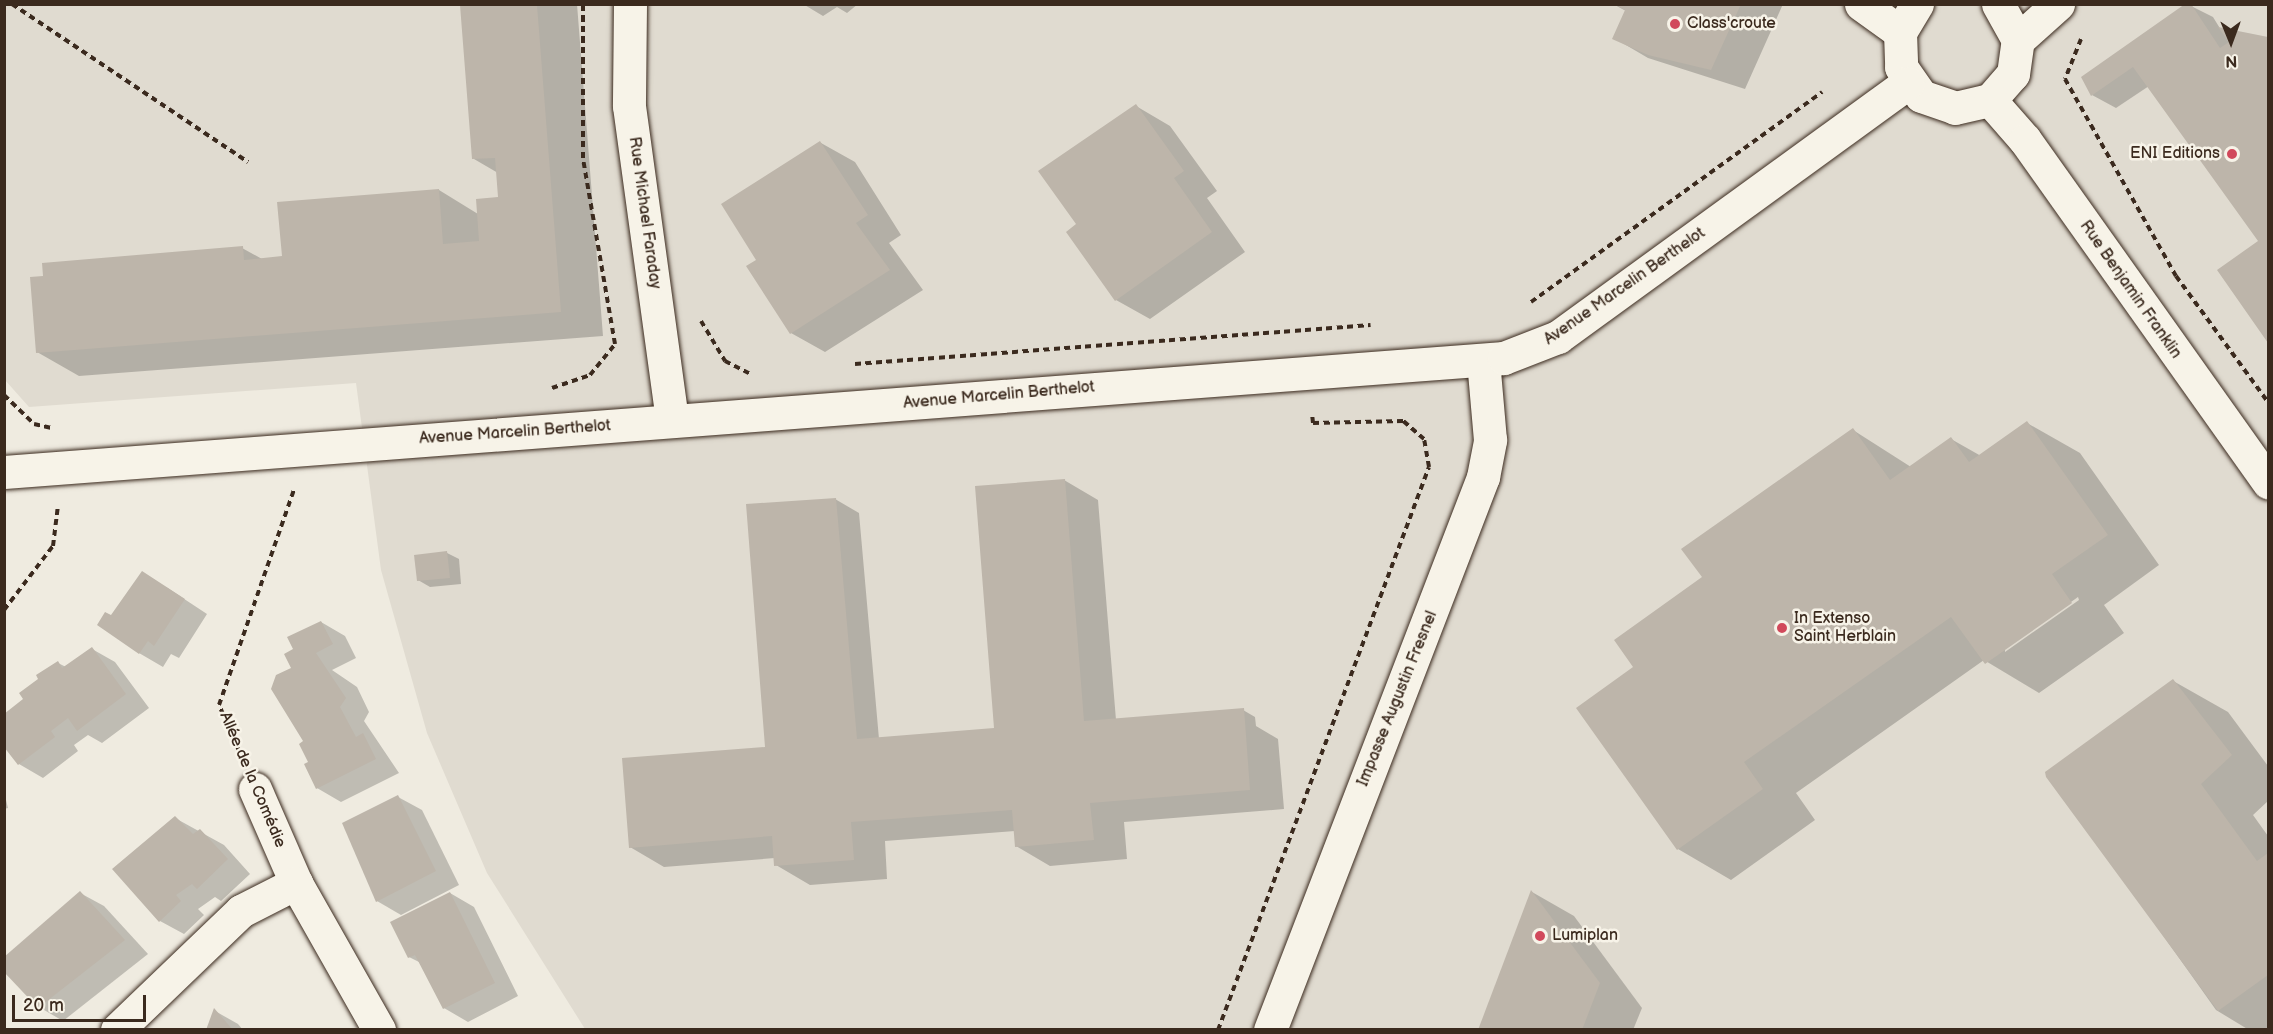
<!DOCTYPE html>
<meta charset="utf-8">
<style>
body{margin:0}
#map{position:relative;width:2273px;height:1034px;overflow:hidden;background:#efebe0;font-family:"Balsamiq Sans",sans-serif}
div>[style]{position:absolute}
.built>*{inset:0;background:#e0dbd0}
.shadow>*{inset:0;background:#0003}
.building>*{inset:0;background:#bdb5aa}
.path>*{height:4px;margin-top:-2px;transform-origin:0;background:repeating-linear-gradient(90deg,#3b2a1e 0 6px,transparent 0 10.5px)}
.roads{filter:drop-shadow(0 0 2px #3b2a1e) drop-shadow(0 0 2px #3b2a1e)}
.minor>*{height:33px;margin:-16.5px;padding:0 16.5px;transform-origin:16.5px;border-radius:16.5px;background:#f7f3e8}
.tertiary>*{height:33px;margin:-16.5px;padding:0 16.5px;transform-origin:16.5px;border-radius:16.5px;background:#f7f3e8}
.dots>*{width:16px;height:16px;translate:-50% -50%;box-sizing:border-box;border:3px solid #f7f3e8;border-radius:50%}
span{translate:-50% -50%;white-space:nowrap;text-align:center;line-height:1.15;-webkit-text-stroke:5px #f7f3e8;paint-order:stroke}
.poi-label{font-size:16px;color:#3b2a1e}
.left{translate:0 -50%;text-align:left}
.right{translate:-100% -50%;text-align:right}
.street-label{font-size:16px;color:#3b2a1e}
.frame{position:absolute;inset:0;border:6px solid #3b2a1e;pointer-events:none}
.north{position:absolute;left:2201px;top:12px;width:60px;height:60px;-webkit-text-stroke:4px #f7f3e8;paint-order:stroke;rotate:179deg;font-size:16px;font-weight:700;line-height:24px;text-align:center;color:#3b2a1e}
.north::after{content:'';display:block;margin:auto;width:21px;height:27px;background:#3b2a1e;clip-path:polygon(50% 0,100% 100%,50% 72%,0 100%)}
.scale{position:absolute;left:12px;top:995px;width:134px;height:27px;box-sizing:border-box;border:3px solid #3b2a1e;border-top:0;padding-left:8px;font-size:18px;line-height:21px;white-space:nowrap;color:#3b2a1e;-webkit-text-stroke:4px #f7f3e8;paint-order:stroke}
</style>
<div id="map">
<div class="built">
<div style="clip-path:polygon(4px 5px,2268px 5px,2268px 1029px,585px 1029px,487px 873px,427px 733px,381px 570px,356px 383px,29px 407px,5px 380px)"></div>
</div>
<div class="shadow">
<div style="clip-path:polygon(462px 4px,577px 4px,603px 336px,79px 376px,37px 352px,242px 248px,262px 259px,283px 257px,439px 190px,478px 214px,500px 198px,498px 173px,474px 159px)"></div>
<div style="clip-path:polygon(803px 4px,858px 4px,847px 13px,837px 7px,823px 16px)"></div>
<div style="clip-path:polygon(1613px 4px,1783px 4px,1745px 89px,1648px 58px,1614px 38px,1626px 11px)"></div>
<div style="clip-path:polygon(2187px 4px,2213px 17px,2221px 30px,2268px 39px,2268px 341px,2219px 271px,2260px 241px,2149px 86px,2116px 108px,2092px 95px)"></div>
<div style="clip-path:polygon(1136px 106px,1170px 126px,1217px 191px,1207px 198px,1245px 252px,1150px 319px,1116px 300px,1078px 225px)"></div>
<div style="clip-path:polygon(821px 143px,855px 162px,901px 235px,889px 243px,923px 290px,825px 352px,791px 333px)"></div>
<div style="clip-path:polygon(evenodd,2027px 423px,2080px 453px,2159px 565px,2104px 605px,2124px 633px,2039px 693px,1984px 660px,1796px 793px,1815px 820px,1731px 880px,1678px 849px,1635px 668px,1704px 578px,1853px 430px,1911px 467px,1951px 439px,1981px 456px,2027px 423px,2078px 597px,2079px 600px,2005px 652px,2005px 649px,2078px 597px)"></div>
<div style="clip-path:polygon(1064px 480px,1098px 500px,1116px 720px,1243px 710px,1255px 717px,1256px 726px,1278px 739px,1284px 809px,1124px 822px,1127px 859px,1050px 866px,1016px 846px,1015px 831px,885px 841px,887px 879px,810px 885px,776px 865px,775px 858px,664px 867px,630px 847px,766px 748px,835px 499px,859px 513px,879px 739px,996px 729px)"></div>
<div style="clip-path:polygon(447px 553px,459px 559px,461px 584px,430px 587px,418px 580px)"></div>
<div style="clip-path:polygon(166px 587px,207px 614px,179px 658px,171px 654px,163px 667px,139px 653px,112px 617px)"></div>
<div style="clip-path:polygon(321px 622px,345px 636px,356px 658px,332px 670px,357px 687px,369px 712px,364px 721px,399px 773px,341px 802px,317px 788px,293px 669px,295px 650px)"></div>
<div style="clip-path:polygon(92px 649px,115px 662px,149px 708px,102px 743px,88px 735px,74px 745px,78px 751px,43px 778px,19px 764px,25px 699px,58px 663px,66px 667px)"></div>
<div style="clip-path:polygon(2175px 682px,2228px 712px,2268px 766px,2268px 801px,2253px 815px,2268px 836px,2268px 1030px,2249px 1030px,2216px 1010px,2047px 772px)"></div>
<div style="clip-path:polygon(4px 792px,8px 808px,4px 809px)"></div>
<div style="clip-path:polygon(398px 797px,422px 810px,459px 885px,401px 915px,377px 901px)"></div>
<div style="clip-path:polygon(175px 818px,224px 845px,250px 874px,221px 901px,215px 897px,198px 909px,204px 915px,184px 934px,160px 921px)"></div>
<div style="clip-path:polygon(1532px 892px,1574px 916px,1642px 1008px,1633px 1030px,1480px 1030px)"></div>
<div style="clip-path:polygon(80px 893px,104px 906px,148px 954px,63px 1021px,39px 1007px)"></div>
<div style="clip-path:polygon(450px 893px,474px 907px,518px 996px,468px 1022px,444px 1008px,421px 963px,409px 957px)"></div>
<div style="clip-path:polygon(215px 1011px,238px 1024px,243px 1030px,207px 1030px)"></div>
</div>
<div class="building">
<div style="clip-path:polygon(1614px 4px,1741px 4px,1711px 70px,1648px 55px,1612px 39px,1625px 10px)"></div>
<div style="clip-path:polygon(2185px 4px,2191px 4px,2220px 48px,2229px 42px,2218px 27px,2268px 37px,2268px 343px,2217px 270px,2258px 241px,2133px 67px,2091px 96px,2081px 77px)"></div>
<div style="clip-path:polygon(460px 5px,537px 5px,561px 312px,36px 353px,30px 277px,43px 276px,42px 263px,243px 246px,244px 260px,282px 256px,277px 202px,439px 189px,443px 244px,479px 241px,476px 199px,498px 197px,495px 158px,472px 159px)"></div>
<div style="clip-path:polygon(1136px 104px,1184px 171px,1174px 178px,1212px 232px,1115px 301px,1066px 232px,1076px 224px,1038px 171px)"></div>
<div style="clip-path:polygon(820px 141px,868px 215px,856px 223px,890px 270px,790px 334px,746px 266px,756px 260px,721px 204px)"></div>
<div style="clip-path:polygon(2027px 421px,2108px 535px,2052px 574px,2072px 603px,1985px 664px,1951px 617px,1744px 762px,1763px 789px,1677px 850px,1576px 708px,1633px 667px,1614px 640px,1702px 577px,1681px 549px,1853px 428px,1890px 480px,1951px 437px,1969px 462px)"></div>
<div style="clip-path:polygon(1065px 479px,1084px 721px,1244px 708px,1250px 790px,1090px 803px,1094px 840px,1015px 847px,1012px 810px,851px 822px,854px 860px,774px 866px,772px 836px,629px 848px,622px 758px,765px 747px,746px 504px,836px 498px,857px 739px,994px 728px,975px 486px)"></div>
<div style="clip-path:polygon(447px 551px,450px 578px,417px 581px,414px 555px)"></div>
<div style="clip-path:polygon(142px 571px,185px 599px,154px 646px,148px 641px,139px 654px,97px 625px,105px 612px,111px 615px)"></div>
<div style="clip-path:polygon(321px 621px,333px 644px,316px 653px,346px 698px,340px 707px,356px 737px,363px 733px,376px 759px,316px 789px,304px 764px,308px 762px,299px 744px,303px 741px,271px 689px,276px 675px,291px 668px,284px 654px,293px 649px,287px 637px)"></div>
<div style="clip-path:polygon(92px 647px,126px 694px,77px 731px,68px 718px,51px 731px,55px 737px,18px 765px,4px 747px,4px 714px,23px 699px,19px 693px,38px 679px,36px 675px,58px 661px,62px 668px)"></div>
<div style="clip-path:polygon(2173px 679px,2232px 755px,2201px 784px,2257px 861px,2268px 853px,2268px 975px,2218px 1011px,2046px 777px,2045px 772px)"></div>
<div style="clip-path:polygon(398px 795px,436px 871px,376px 902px,342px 823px)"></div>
<div style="clip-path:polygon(175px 816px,193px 834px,200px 829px,228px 859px,197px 889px,192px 884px,176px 895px,181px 901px,159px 922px,112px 869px)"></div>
<div style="clip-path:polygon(1531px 890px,1600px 983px,1582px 1030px,1478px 1030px)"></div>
<div style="clip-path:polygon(80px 891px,125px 940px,38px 1008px,4px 972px,4px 957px)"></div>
<div style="clip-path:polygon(450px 892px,495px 983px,443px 1009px,415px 955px,408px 958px,390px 922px)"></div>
<div style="clip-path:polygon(214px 1008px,233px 1030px,206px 1030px)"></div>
</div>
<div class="path">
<div style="left:12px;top:4px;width:284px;rotate:33.8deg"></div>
<div style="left:2081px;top:39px;width:43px;rotate:111.8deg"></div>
<div style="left:2065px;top:79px;width:226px;rotate:60.6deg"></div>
<div style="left:2176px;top:276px;width:156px;rotate:53.9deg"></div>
<div style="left:1531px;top:302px;width:359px;rotate:-35.8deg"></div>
<div style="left:701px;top:321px;width:47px;rotate:59deg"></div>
<div style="left:725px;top:361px;width:27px;rotate:27deg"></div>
<div style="left:855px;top:364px;width:517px;rotate:-4.32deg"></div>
<div style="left:552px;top:388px;width:40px;rotate:-18.9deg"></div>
<div style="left:590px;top:375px;width:40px;rotate:-51deg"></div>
<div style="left:615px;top:344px;width:189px;rotate:-99.8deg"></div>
<div style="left:583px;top:158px;width:154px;rotate:-90deg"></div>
<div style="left:4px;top:395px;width:42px;rotate:44deg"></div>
<div style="left:34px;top:424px;width:18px;rotate:13deg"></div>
<div style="left:4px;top:610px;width:81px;rotate:-52.6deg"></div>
<div style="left:53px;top:546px;width:39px;rotate:-83deg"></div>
<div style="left:240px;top:753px;width:52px;rotate:-113.6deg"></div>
<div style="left:219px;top:705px;width:228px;rotate:-70.8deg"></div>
<div style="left:1218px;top:1030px;width:601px;rotate:-69.46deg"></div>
<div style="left:1429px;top:467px;width:28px;rotate:-100deg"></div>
<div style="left:1424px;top:439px;width:28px;rotate:-139deg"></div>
<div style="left:1403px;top:421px;width:90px;rotate:178.7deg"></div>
<div style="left:1313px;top:423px;width:10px;rotate:-96deg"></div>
</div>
<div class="roads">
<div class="minor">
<div style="left:630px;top:4px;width:102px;rotate:90.6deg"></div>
<div style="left:629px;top:106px;width:318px;rotate:82.2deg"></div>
<div style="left:1861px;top:4px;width:48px;rotate:35.7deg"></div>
<div style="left:255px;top:789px;width:103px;rotate:66.4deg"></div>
<div style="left:296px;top:883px;width:169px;rotate:60.5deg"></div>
<div style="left:117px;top:1030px;width:172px;rotate:-43.8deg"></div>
<div style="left:241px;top:911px;width:62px;rotate:-27deg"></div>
<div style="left:1270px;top:1030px;width:593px;rotate:-68.93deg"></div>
<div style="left:1483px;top:477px;width:38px;rotate:-79deg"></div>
<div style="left:1490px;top:440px;width:80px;rotate:-95deg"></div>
</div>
<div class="tertiary">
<div style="left:1917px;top:4px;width:33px;rotate:121deg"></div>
<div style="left:1900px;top:32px;width:35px;rotate:88deg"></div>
<div style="left:1901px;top:67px;width:35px;rotate:55deg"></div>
<div style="left:1921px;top:96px;width:36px;rotate:19deg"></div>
<div style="left:1955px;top:108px;width:36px;rotate:-13deg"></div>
<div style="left:1990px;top:100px;width:35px;rotate:-49deg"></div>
<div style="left:2013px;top:74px;width:34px;rotate:-82deg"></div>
<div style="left:2018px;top:40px;width:41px;rotate:-119.1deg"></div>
<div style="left:2018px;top:40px;width:54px;rotate:-42deg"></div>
<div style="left:1990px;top:100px;width:53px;rotate:48.8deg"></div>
<div style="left:2025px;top:140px;width:420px;rotate:54.6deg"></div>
<div style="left:4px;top:472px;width:1504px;rotate:-4.35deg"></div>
<div style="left:1504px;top:358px;width:58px;rotate:-21.3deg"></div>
<div style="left:1558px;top:337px;width:432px;rotate:-36deg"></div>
</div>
</div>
<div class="dots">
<div style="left:1675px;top:24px;background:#d1495b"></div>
<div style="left:2232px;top:154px;background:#d1495b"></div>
<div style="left:1782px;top:628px;background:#d1495b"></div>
<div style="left:1540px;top:936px;background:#d1495b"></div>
</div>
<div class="poi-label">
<span class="left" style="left:1687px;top:24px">Class'croute</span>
<span class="right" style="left:2220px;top:154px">ENI Editions</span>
<span class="left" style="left:1794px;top:628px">In Extenso<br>Saint Herblain</span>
<span class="left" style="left:1552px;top:936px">Lumiplan</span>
</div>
<div class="street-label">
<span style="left:644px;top:213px;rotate:82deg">Rue Michael Faraday</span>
<span style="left:1625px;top:287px;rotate:-35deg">Avenue Marcelin Berthelot</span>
<span style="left:2130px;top:290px;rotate:55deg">Rue Benjamin Franklin</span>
<span style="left:999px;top:396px;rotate:-5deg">Avenue Marcelin Berthelot</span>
<span style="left:515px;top:433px;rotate:-4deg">Avenue Marcelin Berthelot</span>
<span style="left:1398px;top:699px;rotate:-68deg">Impasse Augustin Fresnel</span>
<span style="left:252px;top:780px;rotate:67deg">Allée de la Comédie</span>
</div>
<div class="frame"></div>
<div class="north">N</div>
<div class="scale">20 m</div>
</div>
